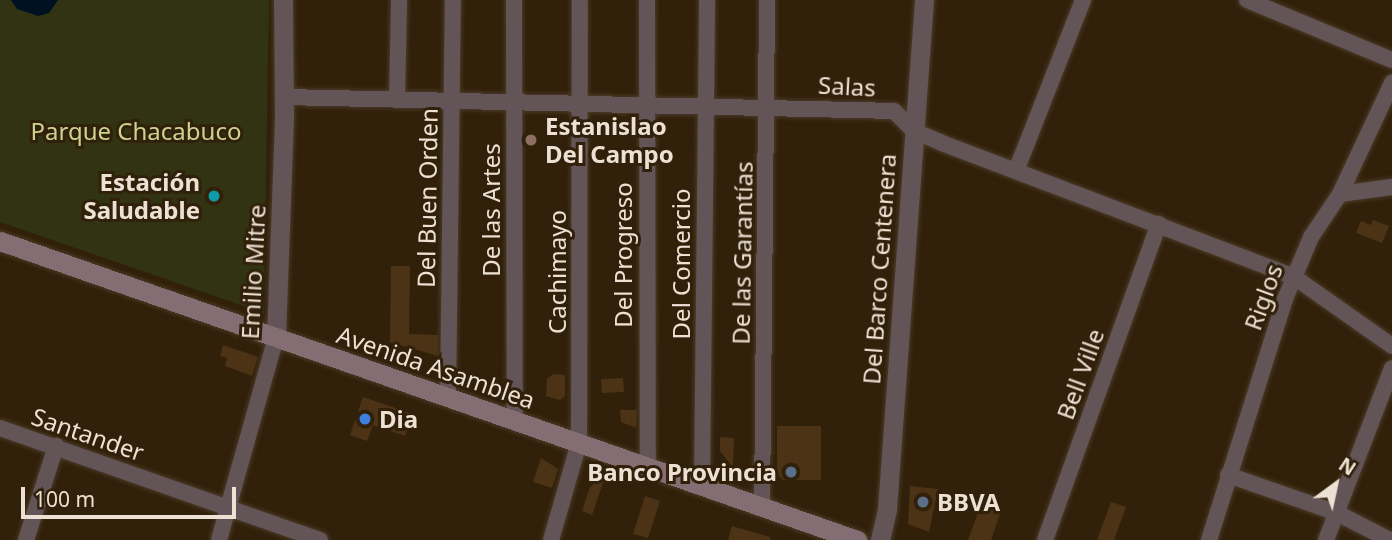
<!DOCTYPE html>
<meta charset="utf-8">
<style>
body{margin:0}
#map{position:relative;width:1392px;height:540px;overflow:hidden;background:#31200a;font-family:"Noto Sans",sans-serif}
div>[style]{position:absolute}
.green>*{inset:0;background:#313312}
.water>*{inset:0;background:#012}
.building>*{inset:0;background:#4d3316}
.roads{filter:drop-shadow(0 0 2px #4b3b26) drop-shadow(0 0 2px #4b3b26)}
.minor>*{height:16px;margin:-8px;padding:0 8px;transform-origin:8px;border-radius:8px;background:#625457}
.tertiary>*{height:19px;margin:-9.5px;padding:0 9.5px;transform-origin:9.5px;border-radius:9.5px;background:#625457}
.secondary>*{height:19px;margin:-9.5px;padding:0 9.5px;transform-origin:9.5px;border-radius:9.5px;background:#856e73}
.dots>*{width:19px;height:19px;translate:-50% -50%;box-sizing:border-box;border:4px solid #31200a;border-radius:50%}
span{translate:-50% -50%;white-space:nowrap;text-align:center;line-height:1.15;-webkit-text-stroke:6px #31200a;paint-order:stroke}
.street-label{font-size:24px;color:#ede1d4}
.poi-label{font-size:24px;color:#ede1d4;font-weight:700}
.left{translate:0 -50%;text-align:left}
.right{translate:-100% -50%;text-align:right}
.park-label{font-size:24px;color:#ccd290}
.north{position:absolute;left:1301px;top:449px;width:70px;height:70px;-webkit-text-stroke:5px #31200a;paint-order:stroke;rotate:33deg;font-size:19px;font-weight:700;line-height:28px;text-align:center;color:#ede1d4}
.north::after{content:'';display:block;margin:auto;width:24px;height:32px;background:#ede1d4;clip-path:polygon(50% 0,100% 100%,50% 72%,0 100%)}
.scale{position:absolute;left:21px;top:487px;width:215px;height:32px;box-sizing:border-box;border:4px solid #ede1d4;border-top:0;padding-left:9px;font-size:21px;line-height:24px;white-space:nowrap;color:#ede1d4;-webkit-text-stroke:5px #31200a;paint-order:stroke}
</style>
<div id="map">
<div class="green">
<div style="clip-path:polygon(0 0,269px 0,264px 313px,0 222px)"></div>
</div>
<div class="water">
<div style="clip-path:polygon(11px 0,58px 0,49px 13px,38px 16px,17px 9px)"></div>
</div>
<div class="building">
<div style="clip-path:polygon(214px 185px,224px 199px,214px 206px,204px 193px)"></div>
<div style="clip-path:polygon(1373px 220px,1389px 226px,1382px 243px,1356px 233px,1361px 221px,1371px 225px)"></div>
<div style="clip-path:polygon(391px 266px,410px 266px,409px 334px,438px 335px,438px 356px,390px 342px)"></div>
<div style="clip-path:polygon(223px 345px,258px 357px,252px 376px,225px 366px,227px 358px,220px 356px)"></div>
<div style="clip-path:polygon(553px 374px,565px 375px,565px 396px,560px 400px,546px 396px,547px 379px)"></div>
<div style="clip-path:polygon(623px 378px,624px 392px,602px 393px,601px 379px)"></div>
<div style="clip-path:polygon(363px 397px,413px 414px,405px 436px,373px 425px,367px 441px,350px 435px)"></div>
<div style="clip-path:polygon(620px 410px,637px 410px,636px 428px,621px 422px)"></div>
<div style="clip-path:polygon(777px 426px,821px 426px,821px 480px,783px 480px,777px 474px)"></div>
<div style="clip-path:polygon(720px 437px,734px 438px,733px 468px,720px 451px)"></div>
<div style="clip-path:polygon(541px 458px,558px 469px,552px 488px,533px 482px)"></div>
<div style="clip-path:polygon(606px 474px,592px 515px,582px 511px,590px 487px)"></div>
<div style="clip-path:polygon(910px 486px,938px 489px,929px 532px,908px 524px)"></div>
<div style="clip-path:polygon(645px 496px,660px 501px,648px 538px,633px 534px)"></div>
<div style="clip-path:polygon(1111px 502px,1126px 507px,1114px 540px,1097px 540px)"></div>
<div style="clip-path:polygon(981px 504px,1001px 511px,991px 540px,968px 540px)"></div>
<div style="clip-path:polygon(732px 526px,770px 537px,770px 540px,728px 540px)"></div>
</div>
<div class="roads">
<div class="minor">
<div style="left:514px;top:0;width:420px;rotate:89.9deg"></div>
<div style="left:647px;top:0;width:467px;rotate:89.9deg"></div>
<div style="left:1247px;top:0;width:157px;rotate:22.5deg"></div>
<div style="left:284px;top:97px;width:610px;rotate:1.31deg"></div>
<div style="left:894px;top:111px;width:28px;rotate:45deg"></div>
<div style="left:914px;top:131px;width:30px;rotate:23deg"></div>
<div style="left:942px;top:143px;width:377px;rotate:20.8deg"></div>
<div style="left:1294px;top:277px;width:120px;rotate:35.1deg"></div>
<div style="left:397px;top:99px;width:99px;rotate:-88.8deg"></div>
<div style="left:1016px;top:171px;width:184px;rotate:-68.6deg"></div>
<div style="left:1340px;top:194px;width:52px;rotate:-7.7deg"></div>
<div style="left:448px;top:397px;width:397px;rotate:-89.3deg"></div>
<div style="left:0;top:428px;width:339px;rotate:19.3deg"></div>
<div style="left:1228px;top:475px;width:115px;rotate:19.2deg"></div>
<div style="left:1337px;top:513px;width:59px;rotate:27deg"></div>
<div style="left:702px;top:486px;width:486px;rotate:-89.4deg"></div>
<div style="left:762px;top:507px;width:507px;rotate:-89.43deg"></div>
<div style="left:26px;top:540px;width:99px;rotate:-72.3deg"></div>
<div style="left:219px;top:540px;width:211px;rotate:-74.3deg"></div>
<div style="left:551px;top:540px;width:101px;rotate:-73.9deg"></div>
<div style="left:579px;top:443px;width:443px;rotate:-89.9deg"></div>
<div style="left:1045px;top:540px;width:336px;rotate:-70.2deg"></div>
<div style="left:1209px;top:540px;width:253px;rotate:-72.5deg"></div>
<div style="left:1285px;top:299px;width:67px;rotate:-67.2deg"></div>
<div style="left:1311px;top:237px;width:52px;rotate:-56deg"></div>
<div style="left:1340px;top:194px;width:123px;rotate:-64.9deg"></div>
<div style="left:1326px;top:540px;width:184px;rotate:-69deg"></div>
</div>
<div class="tertiary">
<div style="left:276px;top:337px;width:221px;rotate:-87.9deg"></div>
<div style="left:284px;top:116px;width:116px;rotate:-90.5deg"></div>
<div style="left:880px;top:540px;width:32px;rotate:-77deg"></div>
<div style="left:887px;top:509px;width:510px;rotate:-85.84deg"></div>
</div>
<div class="secondary">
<div style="left:0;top:241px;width:908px;rotate:19.23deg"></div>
</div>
</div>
<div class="dots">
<div style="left:531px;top:140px;background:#8d6e63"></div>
<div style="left:214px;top:196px;background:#0f9aa8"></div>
<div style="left:365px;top:419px;background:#3f7fe0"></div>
<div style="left:791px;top:472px;background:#5c6f8a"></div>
<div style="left:923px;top:502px;background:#5c6f8a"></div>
</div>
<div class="street-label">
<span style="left:847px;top:86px;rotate:3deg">Salas</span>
<span style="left:427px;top:198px;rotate:-89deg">Del Buen Orden</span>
<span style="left:491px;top:210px;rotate:-90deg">De las Artes</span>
<span style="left:742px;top:253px;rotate:-89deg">De las Garantías</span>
<span style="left:623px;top:255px;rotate:-90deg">Del Progreso</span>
<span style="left:681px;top:264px;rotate:-90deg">Del Comercio</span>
<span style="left:879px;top:269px;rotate:-86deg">Del Barco Centenera</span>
<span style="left:253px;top:272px;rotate:-87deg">Emilio Mitre</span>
<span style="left:557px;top:272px;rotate:-90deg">Cachimayo</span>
<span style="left:1263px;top:297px;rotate:-70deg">Riglos</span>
<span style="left:436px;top:367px;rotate:19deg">Avenida Asamblea</span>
<span style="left:1080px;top:374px;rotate:-70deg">Bell Ville</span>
<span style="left:88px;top:434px;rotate:19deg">Santander</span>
</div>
<div class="poi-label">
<span class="left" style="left:545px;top:140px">Estanislao<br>Del Campo</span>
<span class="right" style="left:200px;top:196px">Estación<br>Saludable</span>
<span class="left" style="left:379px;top:419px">Dia</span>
<span class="right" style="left:777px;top:472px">Banco Provincia</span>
<span class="left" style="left:937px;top:502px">BBVA</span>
</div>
<div class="park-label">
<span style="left:136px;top:131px">Parque Chacabuco</span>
</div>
<div class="north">N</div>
<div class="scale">100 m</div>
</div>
